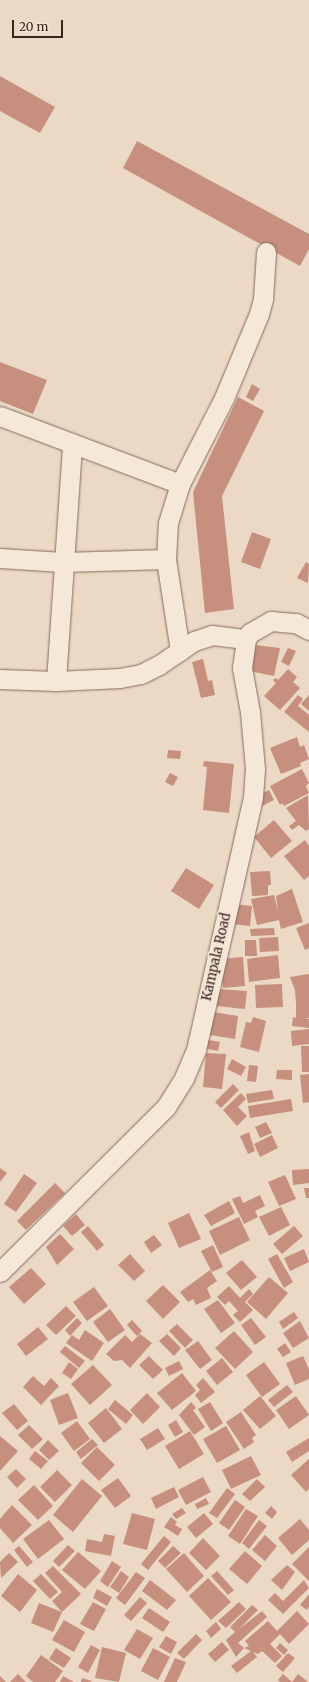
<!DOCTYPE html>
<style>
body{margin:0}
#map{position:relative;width:309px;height:1682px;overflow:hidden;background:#ebd9c5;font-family:Merriweather,serif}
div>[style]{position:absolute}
.building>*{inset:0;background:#c68f7e}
.roads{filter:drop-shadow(0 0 1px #856a5d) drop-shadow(0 0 1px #856a5d)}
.minor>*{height:19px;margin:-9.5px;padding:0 9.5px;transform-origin:9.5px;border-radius:9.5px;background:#f6e8d8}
span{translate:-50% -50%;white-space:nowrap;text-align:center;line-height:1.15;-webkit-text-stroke:4px #f3e4d4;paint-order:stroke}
.street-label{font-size:13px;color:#36261f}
.scale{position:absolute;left:12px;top:20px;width:51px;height:18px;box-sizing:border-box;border:2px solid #36261f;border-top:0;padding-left:5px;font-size:12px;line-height:14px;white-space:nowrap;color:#36261f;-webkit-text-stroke:3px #f3e4d4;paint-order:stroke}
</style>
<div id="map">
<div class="building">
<div style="clip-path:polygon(0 76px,55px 107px,40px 133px,0 111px)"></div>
<div style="clip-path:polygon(137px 141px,309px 234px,309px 249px,300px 266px,123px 168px)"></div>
<div style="clip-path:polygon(0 362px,47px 380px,33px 414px,0 401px)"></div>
<div style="clip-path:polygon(252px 384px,260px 389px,253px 401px,246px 397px)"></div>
<div style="clip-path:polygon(238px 397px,264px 411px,222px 496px,234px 609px,205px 613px,193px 492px)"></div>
<div style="clip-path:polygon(252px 532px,271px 539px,260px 569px,241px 562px)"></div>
<div style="clip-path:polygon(306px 562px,309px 564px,308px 583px,297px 578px)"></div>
<div style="clip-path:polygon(255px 645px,280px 648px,274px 676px,249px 671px)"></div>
<div style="clip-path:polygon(288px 648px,296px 651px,289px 666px,281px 662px)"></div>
<div style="clip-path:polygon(203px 659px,208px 681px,212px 680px,215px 695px,201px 698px,192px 662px)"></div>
<div style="clip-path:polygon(288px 669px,297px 677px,293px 682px,300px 688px,280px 710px,264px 696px,276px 683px,273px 680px,276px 678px,278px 680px)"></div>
<div style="clip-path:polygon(298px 695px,303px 699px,298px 706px,309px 715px,309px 732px,284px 712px)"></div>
<div style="clip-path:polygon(309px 695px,309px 711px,301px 704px)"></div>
<div style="clip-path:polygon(297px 737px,300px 747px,304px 745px,309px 759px,300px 763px,301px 766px,281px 774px,270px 748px)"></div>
<div style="clip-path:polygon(168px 750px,181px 751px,180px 759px,167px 758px)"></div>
<div style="clip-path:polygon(204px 761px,234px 764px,229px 813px,203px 810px,207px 767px,203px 766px)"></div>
<div style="clip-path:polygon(302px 769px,309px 783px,306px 786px,309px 793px,284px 806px,282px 803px,280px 805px,270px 786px)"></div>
<div style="clip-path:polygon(170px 773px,178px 777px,173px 786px,165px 782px)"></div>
<div style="clip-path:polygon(269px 790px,274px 800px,260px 807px,255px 797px)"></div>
<div style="clip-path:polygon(308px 795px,309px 829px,306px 831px,299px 825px,292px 830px,289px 826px,296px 821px,286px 808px)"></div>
<div style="clip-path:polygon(274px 820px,292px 841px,271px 858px,254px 837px)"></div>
<div style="clip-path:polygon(305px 840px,309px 846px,309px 876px,304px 880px,284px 856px)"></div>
<div style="clip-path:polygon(186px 868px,214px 885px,199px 909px,171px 891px)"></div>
<div style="clip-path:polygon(270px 871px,271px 885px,268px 885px,268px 895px,252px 896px,250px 872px)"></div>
<div style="clip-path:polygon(292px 889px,303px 922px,281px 929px,279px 920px,257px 925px,251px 899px,274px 895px,278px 912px,276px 896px)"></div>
<div style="clip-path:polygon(233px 904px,252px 906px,250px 926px,231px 924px)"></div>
<div style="clip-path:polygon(309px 923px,309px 948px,305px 950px,296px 928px)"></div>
<div style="clip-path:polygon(274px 928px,275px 935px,251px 936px,250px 929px)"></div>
<div style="clip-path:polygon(278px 937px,279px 951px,260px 952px,259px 938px)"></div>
<div style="clip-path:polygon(245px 940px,256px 940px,257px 956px,245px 956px)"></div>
<div style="clip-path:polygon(278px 955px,280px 978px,249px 982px,247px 959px)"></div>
<div style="clip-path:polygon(243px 957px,245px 986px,223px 988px,220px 959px)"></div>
<div style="clip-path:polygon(309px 974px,309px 1018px,305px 1018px,309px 1019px,309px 1028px,292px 1026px,293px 1017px,296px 1018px,296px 1004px,295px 990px,290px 977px)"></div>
<div style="clip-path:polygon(282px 984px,283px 1007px,256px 1008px,255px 985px)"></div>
<div style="clip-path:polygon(218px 989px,247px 991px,245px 1009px,216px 1006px)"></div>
<div style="clip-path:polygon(213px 1012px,238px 1016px,235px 1039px,210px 1035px)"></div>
<div style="clip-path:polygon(253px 1017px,266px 1021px,259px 1052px,240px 1047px,246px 1022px,251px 1023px)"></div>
<div style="clip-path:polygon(309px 1029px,309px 1044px,292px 1046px,291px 1031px)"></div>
<div style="clip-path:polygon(204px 1039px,220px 1042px,218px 1051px,203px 1048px)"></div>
<div style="clip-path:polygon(301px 1046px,309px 1046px,309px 1072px,302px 1072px)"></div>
<div style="clip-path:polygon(206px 1053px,226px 1054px,222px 1089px,203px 1087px)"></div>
<div style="clip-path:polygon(232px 1059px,246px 1067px,241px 1076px,227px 1069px)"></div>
<div style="clip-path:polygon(249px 1065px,258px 1066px,256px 1082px,247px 1081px)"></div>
<div style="clip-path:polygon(277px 1070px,292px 1070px,292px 1080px,276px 1079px)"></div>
<div style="clip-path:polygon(309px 1074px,309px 1102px,303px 1103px,300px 1075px)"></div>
<div style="clip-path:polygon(233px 1084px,239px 1090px,221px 1108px,215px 1102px)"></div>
<div style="clip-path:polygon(272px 1090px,274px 1099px,248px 1103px,246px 1094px)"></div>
<div style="clip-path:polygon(241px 1093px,246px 1099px,238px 1107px,247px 1116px,237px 1126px,223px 1110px)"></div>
<div style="clip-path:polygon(291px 1099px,293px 1111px,250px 1118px,248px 1106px)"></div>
<div style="clip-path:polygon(266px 1122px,272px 1133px,260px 1138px,255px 1127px)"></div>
<div style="clip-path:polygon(249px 1132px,255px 1151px,248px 1154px,240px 1136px)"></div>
<div style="clip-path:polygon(272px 1135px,278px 1148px,260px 1157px,254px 1144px)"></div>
<div style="clip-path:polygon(0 1168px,7px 1173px,0 1182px)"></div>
<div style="clip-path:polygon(309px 1169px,309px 1183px,293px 1185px,292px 1170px)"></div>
<div style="clip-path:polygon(24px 1174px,37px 1183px,16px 1212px,4px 1204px)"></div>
<div style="clip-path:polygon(285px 1175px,296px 1199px,279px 1206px,268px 1182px)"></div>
<div style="clip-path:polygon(55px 1183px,65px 1193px,26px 1230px,17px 1221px)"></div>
<div style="clip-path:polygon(304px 1188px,309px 1188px,309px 1198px,306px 1198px)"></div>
<div style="clip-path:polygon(260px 1195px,265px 1206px,255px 1211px,258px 1217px,244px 1224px,232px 1199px,240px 1196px,243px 1203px)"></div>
<div style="clip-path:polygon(229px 1201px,235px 1213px,211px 1226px,204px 1215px)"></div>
<div style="clip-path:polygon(281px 1207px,290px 1225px,269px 1236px,259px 1217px)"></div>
<div style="clip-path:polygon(189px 1213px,201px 1239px,179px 1248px,168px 1223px)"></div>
<div style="clip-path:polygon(76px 1214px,85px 1225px,72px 1236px,63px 1226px)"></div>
<div style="clip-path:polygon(239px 1217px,250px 1240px,220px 1255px,209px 1231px)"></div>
<div style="clip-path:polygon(88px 1226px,104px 1245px,97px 1251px,81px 1232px)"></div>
<div style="clip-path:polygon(294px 1226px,303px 1236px,282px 1254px,273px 1244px)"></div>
<div style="clip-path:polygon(60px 1234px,74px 1249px,57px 1265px,46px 1247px)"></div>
<div style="clip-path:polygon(154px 1235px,162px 1245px,151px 1253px,144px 1242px)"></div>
<div style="clip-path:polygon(213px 1245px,223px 1267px,212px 1272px,201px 1251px)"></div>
<div style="clip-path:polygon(304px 1249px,309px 1262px,290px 1271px,284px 1258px)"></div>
<div style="clip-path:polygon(130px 1254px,145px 1271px,134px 1281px,118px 1265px)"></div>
<div style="clip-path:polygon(277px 1254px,293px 1282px,284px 1288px,268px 1259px)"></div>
<div style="clip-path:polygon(242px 1260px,257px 1277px,241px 1290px,226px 1273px)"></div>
<div style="clip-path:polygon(31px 1268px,46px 1284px,24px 1304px,9px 1287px)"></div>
<div style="clip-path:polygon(210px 1270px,217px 1281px,207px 1288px,211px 1298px,196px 1305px,193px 1299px,188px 1302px,180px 1292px)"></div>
<div style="clip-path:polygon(269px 1277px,288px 1293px,266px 1319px,247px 1302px)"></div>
<div style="clip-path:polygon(163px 1285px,180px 1302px,163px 1319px,146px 1301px)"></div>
<div style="clip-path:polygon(229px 1286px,240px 1298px,249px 1289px,253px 1294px,245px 1302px,253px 1310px,240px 1322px,233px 1315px,238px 1311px,229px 1301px,225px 1305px,217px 1297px)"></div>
<div style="clip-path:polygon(94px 1287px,108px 1306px,87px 1321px,73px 1302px)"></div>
<div style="clip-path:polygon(218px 1300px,235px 1323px,221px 1333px,204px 1309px)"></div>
<div style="clip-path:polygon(66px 1306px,76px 1316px,56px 1335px,46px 1325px)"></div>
<div style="clip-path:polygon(110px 1309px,125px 1330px,108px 1342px,93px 1322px)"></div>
<div style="clip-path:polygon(294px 1312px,298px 1318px,283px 1329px,279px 1322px)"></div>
<div style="clip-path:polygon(77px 1318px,82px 1323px,70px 1336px,65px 1330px)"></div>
<div style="clip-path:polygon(251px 1318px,266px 1337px,255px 1345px,241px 1325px)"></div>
<div style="clip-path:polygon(132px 1320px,142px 1331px,137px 1336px,127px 1325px)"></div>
<div style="clip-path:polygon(300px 1321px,309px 1338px,293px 1348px,283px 1333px)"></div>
<div style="clip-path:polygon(177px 1324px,193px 1340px,185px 1348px,169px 1331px)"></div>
<div style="clip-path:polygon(38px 1327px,48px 1339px,26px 1356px,17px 1344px)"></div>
<div style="clip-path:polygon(85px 1330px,104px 1343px,92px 1361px,66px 1343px,72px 1335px,79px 1340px)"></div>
<div style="clip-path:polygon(234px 1331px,253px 1352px,235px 1369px,215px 1348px)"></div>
<div style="clip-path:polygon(140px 1334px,152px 1343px,130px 1368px,122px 1360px,114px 1361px,106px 1354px,125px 1335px,132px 1342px)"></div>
<div style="clip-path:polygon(167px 1334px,181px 1348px,174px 1356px,159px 1341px)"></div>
<div style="clip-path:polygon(198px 1341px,212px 1360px,200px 1369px,185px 1350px)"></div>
<div style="clip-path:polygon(285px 1343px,291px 1352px,283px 1357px,277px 1349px)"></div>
<div style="clip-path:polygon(65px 1346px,85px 1361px,79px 1368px,60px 1352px)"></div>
<div style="clip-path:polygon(149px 1356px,163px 1370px,153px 1379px,139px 1365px)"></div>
<div style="clip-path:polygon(303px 1356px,309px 1369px,309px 1379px,295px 1385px,286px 1363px)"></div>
<div style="clip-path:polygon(222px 1358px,233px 1372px,217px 1385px,206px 1371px)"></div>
<div style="clip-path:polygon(179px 1361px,183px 1369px,169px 1376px,165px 1368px)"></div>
<div style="clip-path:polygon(69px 1362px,78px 1369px,71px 1379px,62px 1373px)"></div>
<div style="clip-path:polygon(264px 1362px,280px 1384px,262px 1397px,246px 1375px)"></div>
<div style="clip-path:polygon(93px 1365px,112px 1385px,90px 1405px,71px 1384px)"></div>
<div style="clip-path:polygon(182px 1373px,196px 1391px,172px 1410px,157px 1393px)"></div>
<div style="clip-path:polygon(33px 1376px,44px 1386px,51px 1378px,59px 1386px,41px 1405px,23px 1387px)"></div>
<div style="clip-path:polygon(203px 1378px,215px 1392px,201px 1403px,195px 1395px,200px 1390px,196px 1385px)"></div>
<div style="clip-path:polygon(287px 1385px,293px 1392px,274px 1407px,268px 1400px)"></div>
<div style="clip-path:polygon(68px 1393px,78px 1418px,59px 1425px,50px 1400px)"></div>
<div style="clip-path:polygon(147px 1393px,160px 1407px,143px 1424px,130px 1410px)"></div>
<div style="clip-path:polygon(260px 1396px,276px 1416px,260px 1429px,243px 1410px)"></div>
<div style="clip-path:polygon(296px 1396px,309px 1415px,289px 1429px,276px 1410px)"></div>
<div style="clip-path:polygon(115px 1400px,133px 1415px,126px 1424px,108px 1409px)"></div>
<div style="clip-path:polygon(191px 1402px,196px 1408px,193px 1410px,205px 1427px,194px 1435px,179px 1415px)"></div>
<div style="clip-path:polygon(210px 1402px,223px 1423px,211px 1431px,198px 1409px)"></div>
<div style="clip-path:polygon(14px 1404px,28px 1421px,17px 1430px,2px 1413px)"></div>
<div style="clip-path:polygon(106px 1408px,122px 1429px,104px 1443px,88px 1423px)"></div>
<div style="clip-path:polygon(241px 1412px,256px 1435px,252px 1438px,254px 1442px,244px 1449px,226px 1422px)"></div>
<div style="clip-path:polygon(176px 1420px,183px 1432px,175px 1437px,168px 1425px)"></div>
<div style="clip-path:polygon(77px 1421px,90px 1439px,74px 1451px,61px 1433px)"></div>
<div style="clip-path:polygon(29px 1425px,43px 1439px,32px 1449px,18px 1435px)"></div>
<div style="clip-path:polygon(226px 1426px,240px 1450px,217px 1463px,203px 1439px)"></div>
<div style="clip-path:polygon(158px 1428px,165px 1439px,147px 1450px,140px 1439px)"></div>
<div style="clip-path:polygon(190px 1431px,204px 1454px,179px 1469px,165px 1446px)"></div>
<div style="clip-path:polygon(0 1436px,18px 1451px,0 1471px)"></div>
<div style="clip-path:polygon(309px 1438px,309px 1451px,292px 1462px,286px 1452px)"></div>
<div style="clip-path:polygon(92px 1439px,98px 1445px,81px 1459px,76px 1452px)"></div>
<div style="clip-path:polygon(48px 1440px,59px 1451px,49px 1460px,39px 1450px)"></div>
<div style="clip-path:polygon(97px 1447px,115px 1465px,99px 1481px,81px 1463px)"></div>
<div style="clip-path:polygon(35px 1451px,48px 1461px,41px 1469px,29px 1459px)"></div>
<div style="clip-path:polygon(251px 1456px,261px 1475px,231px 1489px,222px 1470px)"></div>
<div style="clip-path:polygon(309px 1459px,309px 1489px,306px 1492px,291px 1475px)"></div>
<div style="clip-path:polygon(16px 1469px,26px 1479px,17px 1488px,7px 1477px)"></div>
<div style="clip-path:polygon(57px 1470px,72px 1485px,55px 1502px,40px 1487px)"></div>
<div style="clip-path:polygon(203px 1477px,211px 1492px,186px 1505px,178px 1490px)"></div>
<div style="clip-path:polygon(118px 1478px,131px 1496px,115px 1508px,101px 1490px)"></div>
<div style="clip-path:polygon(82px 1479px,102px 1496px,73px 1532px,53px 1515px)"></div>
<div style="clip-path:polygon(257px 1479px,265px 1487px,250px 1501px,242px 1494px)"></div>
<div style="clip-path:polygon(34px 1485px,53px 1506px,38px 1520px,18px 1500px)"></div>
<div style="clip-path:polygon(174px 1487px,179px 1497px,156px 1509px,151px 1498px)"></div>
<div style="clip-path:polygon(227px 1488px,235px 1494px,217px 1518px,209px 1513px)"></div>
<div style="clip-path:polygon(206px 1498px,209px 1504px,197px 1509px,195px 1504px)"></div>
<div style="clip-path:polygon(235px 1500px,245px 1507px,229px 1530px,219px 1523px)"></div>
<div style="clip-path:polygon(12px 1505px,32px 1525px,13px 1543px,0 1528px,0 1519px)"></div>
<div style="clip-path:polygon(271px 1506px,277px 1512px,272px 1519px,265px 1513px)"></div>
<div style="clip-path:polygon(182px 1508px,186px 1513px,176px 1519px,172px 1514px)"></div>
<div style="clip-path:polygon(246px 1509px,258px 1516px,240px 1544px,228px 1536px)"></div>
<div style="clip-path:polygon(132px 1513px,155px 1519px,147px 1550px,123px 1544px)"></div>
<div style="clip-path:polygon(204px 1513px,213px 1524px,196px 1538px,187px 1527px)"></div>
<div style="clip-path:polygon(171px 1517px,177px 1522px,175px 1525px,182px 1529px,178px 1536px,164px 1527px)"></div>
<div style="clip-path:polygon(300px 1519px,309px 1530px,309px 1540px,292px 1555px,278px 1538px)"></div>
<div style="clip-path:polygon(49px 1520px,64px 1539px,38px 1559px,23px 1539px)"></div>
<div style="clip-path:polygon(259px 1520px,267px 1526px,249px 1549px,242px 1543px)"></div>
<div style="clip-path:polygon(104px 1534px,115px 1536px,111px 1556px,85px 1551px,87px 1539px,102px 1542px)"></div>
<div style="clip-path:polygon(265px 1535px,277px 1546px,265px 1561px,252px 1550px)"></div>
<div style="clip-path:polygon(164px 1536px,171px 1542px,148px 1570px,141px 1564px)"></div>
<div style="clip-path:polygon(203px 1538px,220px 1556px,206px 1570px,189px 1553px)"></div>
<div style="clip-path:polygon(68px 1545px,75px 1551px,59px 1567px,53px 1561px)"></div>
<div style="clip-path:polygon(19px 1546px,33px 1562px,27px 1567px,14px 1550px)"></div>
<div style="clip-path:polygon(173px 1546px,181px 1553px,165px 1568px,158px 1561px)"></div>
<div style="clip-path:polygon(309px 1547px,309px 1581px,292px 1564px)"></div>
<div style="clip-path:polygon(245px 1551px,262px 1566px,247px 1584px,229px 1569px)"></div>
<div style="clip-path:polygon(78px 1552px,101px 1571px,85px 1589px,62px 1570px)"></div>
<div style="clip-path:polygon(9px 1553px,18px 1562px,1px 1578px,0 1562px)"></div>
<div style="clip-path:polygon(184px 1553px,204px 1576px,187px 1592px,166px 1569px)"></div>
<div style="clip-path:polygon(112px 1561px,121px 1567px,108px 1587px,100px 1581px)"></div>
<div style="clip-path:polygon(287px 1565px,295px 1572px,282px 1590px,271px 1580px)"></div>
<div style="clip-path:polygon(53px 1566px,81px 1594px,62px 1612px,52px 1601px,62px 1592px,45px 1573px)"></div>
<div style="clip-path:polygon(121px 1571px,129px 1577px,119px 1593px,110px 1587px)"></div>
<div style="clip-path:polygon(217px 1571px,234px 1590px,228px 1595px,211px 1576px)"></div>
<div style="clip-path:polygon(136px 1572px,145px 1578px,125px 1605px,116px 1598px)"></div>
<div style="clip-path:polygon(18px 1574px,37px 1590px,20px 1612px,1px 1596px)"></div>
<div style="clip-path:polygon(41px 1574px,58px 1592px,50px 1599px,33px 1581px)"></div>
<div style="clip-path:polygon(208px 1578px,231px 1602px,211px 1620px,189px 1596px)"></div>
<div style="clip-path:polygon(150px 1580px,176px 1600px,167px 1610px,142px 1591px)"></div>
<div style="clip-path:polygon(304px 1580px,309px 1588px,283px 1614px,268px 1600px,275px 1593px,283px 1601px)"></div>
<div style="clip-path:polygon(97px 1589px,112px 1597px,107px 1606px,93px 1598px)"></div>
<div style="clip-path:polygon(309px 1594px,309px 1607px,307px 1610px,300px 1605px)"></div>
<div style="clip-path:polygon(140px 1597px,147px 1603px,131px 1621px,124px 1615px)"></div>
<div style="clip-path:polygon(93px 1602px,106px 1609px,94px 1631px,80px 1624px)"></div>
<div style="clip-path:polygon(239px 1602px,246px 1609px,226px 1628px,218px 1621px)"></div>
<div style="clip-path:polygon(39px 1603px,62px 1612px,53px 1632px,31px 1623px)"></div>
<div style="clip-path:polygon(252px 1605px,258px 1610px,239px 1629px,262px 1611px,267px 1617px,238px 1643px,244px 1648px,249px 1646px,245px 1641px,268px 1621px,277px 1631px,297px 1611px,309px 1624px,289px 1644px,280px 1634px,270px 1644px,282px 1656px,275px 1663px,262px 1651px,258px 1654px,253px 1652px,257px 1657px,237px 1673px,231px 1666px,251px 1651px,244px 1648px,236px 1657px,226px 1640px,235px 1632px,230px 1627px)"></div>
<div style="clip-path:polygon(149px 1608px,170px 1622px,163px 1632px,142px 1618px)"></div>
<div style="clip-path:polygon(64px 1620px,85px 1632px,74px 1652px,52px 1640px)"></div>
<div style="clip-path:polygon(216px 1622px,221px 1629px,211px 1638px,206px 1631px)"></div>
<div style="clip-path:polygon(137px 1629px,153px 1638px,140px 1659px,124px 1650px)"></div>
<div style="clip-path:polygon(196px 1634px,202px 1640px,184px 1659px,177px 1653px)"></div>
<div style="clip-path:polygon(166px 1636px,177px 1642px,171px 1654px,159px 1647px)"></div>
<div style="clip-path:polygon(222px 1642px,229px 1650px,215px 1662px,208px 1654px)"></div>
<div style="clip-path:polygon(280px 1643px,288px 1650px,284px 1655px,276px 1648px)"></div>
<div style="clip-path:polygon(91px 1645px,100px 1650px,88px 1673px,78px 1667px)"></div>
<div style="clip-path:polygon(102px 1647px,126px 1653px,119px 1682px,95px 1678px)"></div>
<div style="clip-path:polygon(56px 1648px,71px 1658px,64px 1668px,49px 1659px)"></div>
<div style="clip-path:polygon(153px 1648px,170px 1657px,158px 1680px,141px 1671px)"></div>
<div style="clip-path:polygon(288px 1653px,295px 1658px,283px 1672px,276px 1666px)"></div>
<div style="clip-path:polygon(41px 1655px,63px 1671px,55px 1682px,33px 1682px,26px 1676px)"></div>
<div style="clip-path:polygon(175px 1658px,186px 1662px,177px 1682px,164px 1682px)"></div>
<div style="clip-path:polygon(18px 1674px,26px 1682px,10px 1682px)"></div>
<div style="clip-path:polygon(283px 1674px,292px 1682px,298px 1674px,308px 1682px,280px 1682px,278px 1680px)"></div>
<div style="clip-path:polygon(0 1676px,6px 1682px,0 1682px)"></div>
<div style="clip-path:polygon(63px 1676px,74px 1682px,60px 1682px)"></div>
<div style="clip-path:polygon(82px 1678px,92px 1681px,91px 1682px,81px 1682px)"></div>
</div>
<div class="roads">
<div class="minor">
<div style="left:0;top:416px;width:192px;rotate:20.7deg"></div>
<div style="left:0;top:558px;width:62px;rotate:3.7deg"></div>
<div style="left:62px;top:562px;width:104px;rotate:-1.7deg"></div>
<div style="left:180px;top:651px;width:93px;rotate:-98.7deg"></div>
<div style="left:166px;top:559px;width:36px;rotate:-87deg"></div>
<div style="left:168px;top:523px;width:41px;rotate:-72.9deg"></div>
<div style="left:180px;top:484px;width:97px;rotate:-62.9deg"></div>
<div style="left:224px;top:398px;width:91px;rotate:-67.4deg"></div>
<div style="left:259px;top:314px;width:16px;rotate:-75deg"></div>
<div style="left:263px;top:299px;width:47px;rotate:-86.3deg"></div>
<div style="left:0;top:679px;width:56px;rotate:2deg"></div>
<div style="left:56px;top:681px;width:64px;rotate:-2.7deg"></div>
<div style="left:120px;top:678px;width:21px;rotate:-11deg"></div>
<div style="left:141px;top:674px;width:20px;rotate:-27deg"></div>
<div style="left:159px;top:665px;width:42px;rotate:-34.4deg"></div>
<div style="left:194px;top:641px;width:19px;rotate:-18deg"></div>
<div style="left:212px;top:635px;width:34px;rotate:7deg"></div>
<div style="left:56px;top:681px;width:238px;rotate:-86.1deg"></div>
<div style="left:0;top:1272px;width:234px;rotate:-44.8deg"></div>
<div style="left:166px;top:1107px;width:34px;rotate:-58deg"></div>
<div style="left:184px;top:1078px;width:30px;rotate:-67deg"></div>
<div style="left:196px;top:1050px;width:259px;rotate:-77.3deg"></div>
<div style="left:253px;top:797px;width:28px;rotate:-86deg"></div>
<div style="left:255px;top:769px;width:57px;rotate:-95deg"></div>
<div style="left:250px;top:712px;width:45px;rotate:-100.3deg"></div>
<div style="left:242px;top:668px;width:29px;rotate:-82deg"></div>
<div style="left:246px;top:639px;width:7px;rotate:-56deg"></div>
<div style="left:250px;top:633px;width:24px;rotate:-30deg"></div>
<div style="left:271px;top:621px;width:25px;rotate:5deg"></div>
<div style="left:296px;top:623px;width:15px;rotate:28deg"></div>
</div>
</div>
<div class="street-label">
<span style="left:217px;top:957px;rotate:-77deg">Kampala Road</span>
</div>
<div class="scale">20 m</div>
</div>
